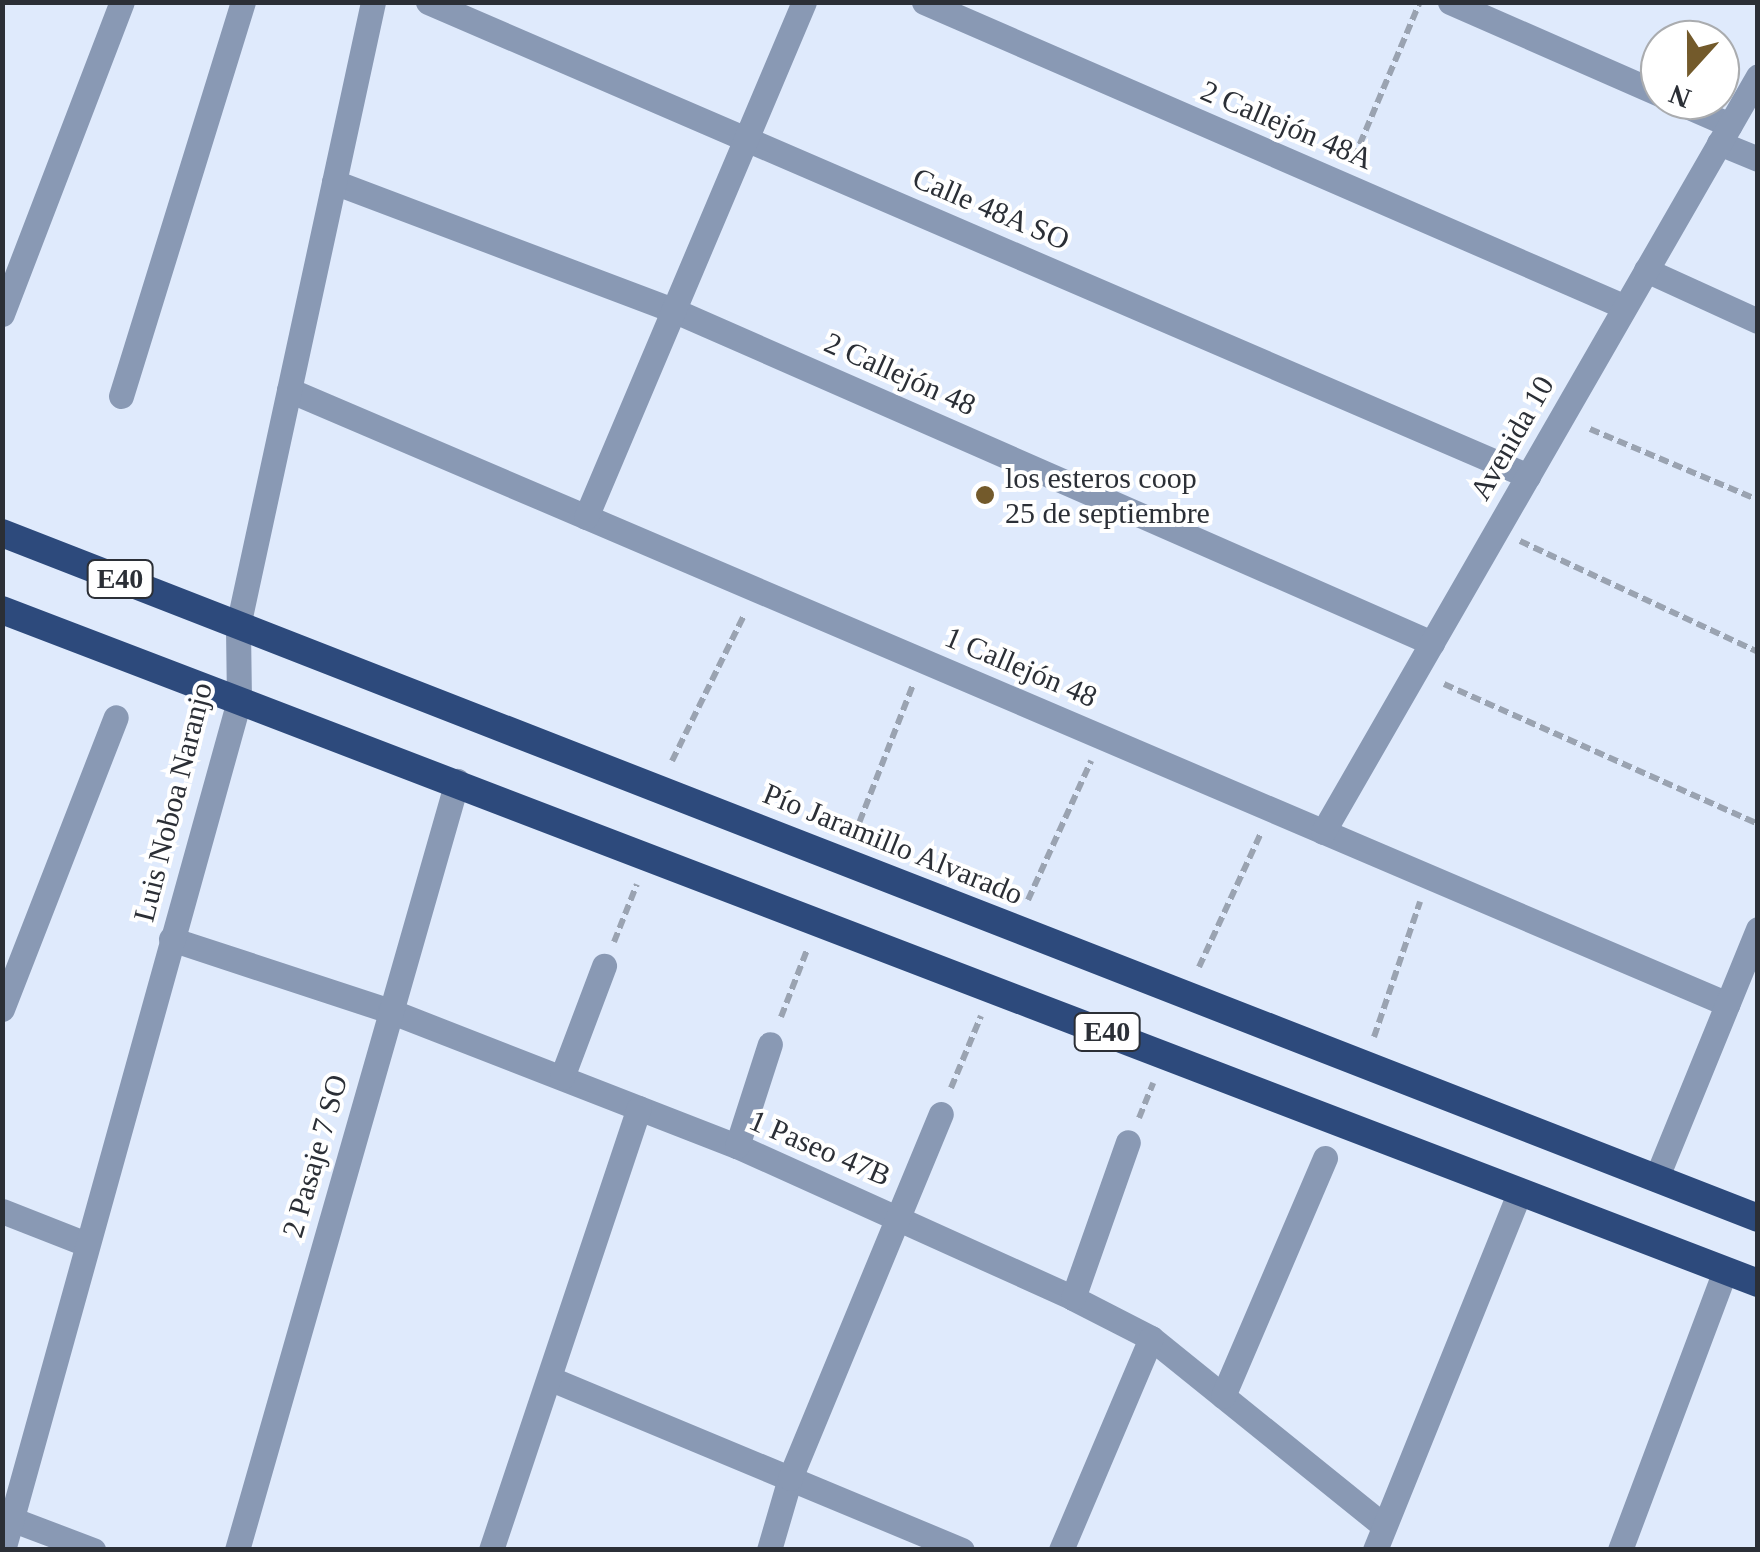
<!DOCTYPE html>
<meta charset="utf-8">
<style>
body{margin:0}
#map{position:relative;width:1760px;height:1552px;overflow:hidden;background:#dfeafc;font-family:"Times New Roman",serif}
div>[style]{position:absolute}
.path>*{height:6px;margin-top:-3px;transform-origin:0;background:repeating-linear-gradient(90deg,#9aa3b1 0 10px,transparent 0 15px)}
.minor>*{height:25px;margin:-12.5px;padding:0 12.5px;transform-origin:12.5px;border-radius:12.5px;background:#8999b4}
.tertiary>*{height:25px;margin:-12.5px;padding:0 12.5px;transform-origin:12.5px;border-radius:12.5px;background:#8999b4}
.trunk>*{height:28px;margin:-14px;padding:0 14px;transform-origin:14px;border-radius:14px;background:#2d4a7c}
.dots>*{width:28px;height:28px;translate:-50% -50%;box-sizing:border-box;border:5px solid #fff;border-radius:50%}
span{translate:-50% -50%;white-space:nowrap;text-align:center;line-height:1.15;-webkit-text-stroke:8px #fff;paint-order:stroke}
.shield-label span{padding:2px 8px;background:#fff;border:2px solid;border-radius:8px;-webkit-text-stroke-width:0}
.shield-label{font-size:28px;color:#2b2f36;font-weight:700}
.street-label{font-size:30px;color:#2b2f36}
.poi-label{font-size:30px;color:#2b2f36}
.left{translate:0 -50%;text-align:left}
.frame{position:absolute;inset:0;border:5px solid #2b2f36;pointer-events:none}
.north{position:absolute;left:1640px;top:20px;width:100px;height:100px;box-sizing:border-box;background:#fff;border:2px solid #aaacaf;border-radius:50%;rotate:201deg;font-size:28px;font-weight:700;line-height:40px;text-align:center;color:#2b2f36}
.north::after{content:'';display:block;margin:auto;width:35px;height:45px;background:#735a2b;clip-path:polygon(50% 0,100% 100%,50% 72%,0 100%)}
</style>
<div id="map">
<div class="path">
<div style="left:1354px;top:158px;width:167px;rotate:-67.1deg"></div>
<div style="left:1590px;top:429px;width:182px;rotate:22.9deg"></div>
<div style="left:1520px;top:541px;width:263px;rotate:25deg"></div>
<div style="left:1444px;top:684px;width:344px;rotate:24deg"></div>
<div style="left:672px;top:761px;width:163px;rotate:-63.7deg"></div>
<div style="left:854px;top:836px;width:162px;rotate:-68.7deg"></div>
<div style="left:1028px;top:900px;width:153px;rotate:-65.6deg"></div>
<div style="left:614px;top:942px;width:62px;rotate:-68.4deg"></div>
<div style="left:1199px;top:967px;width:148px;rotate:-65.2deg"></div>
<div style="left:781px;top:1017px;width:72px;rotate:-68.8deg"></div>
<div style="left:1374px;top:1037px;width:143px;rotate:-71.2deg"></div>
<div style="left:951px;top:1088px;width:78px;rotate:-67.4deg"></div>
<div style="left:1139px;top:1118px;width:38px;rotate:-68deg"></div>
</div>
<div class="minor">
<div style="left:428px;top:2px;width:1198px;rotate:23.31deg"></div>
<div style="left:924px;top:2px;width:764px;rotate:23.51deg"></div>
<div style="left:1450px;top:2px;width:229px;rotate:23.7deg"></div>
<div style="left:1673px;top:100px;width:62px;rotate:23.7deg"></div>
<div style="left:1719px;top:143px;width:42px;rotate:22.3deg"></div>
<div style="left:334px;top:182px;width:362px;rotate:20.7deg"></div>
<div style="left:673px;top:310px;width:829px;rotate:23.69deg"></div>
<div style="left:1646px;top:270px;width:123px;rotate:24.5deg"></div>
<div style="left:2px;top:314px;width:334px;rotate:-69deg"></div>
<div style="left:289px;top:390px;width:1564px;rotate:23.12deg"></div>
<div style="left:121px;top:396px;width:412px;rotate:-72.8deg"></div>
<div style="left:586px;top:517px;width:559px;rotate:-67.06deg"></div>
<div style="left:1323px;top:832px;width:872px;rotate:-60.08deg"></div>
<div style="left:171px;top:939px;width:231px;rotate:18.2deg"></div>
<div style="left:390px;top:1011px;width:372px;rotate:21.3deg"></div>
<div style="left:737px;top:1146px;width:369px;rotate:24.3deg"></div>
<div style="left:1073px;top:1298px;width:88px;rotate:27.1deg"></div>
<div style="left:1151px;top:1338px;width:299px;rotate:38.9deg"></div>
<div style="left:2px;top:1009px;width:313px;rotate:-68.7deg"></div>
<div style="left:562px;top:1077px;width:119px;rotate:-69.3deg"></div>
<div style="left:737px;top:1146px;width:107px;rotate:-72.1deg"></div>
<div style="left:1656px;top:1179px;width:270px;rotate:-67.8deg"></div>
<div style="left:2px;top:1211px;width:90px;rotate:21.4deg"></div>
<div style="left:1073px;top:1298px;width:165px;rotate:-70.6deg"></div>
<div style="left:551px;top:1379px;width:445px;rotate:22.6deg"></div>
<div style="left:1223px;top:1396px;width:259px;rotate:-66.8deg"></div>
<div style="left:11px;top:1519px;width:88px;rotate:20.7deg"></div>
<div style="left:3px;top:1550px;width:881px;rotate:-74.47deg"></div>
<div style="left:237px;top:1550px;width:800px;rotate:-74.03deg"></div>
<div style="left:491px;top:1550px;width:466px;rotate:-71.5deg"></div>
<div style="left:769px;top:1550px;width:75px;rotate:-73.7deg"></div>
<div style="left:790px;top:1478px;width:394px;rotate:-67.5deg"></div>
<div style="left:1061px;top:1550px;width:230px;rotate:-67deg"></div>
<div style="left:1375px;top:1550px;width:387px;rotate:-68deg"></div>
<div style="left:1620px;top:1550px;width:299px;rotate:-69.4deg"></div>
</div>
<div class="tertiary">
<div style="left:239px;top:701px;width:75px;rotate:-90.8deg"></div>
<div style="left:238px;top:626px;width:638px;rotate:-77.79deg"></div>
</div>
<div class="trunk">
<div style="left:2px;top:533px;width:1885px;rotate:21.31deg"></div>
<div style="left:2px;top:610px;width:1881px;rotate:20.97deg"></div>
</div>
<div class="dots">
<div style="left:985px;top:495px;background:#735a2b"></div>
</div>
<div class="shield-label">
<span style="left:120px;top:579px">E40</span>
<span style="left:1107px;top:1032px">E40</span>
</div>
<div class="street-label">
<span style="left:1287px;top:125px;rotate:23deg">2 Callejón 48A</span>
<span style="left:991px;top:209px;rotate:23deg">Calle 48A SO</span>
<span style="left:900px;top:374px;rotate:24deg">2 Callejón 48</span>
<span style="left:1512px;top:438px;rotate:-60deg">Avenida 10</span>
<span style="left:1021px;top:667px;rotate:23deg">1 Callejón 48</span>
<span style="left:173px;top:802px;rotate:-76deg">Luis Noboa Naranjo</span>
<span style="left:893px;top:844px;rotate:22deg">Pío Jaramillo Alvarado</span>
<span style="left:820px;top:1148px;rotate:23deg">1 Paseo 47B</span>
<span style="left:315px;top:1156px;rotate:-74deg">2 Pasaje 7 SO</span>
</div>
<div class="poi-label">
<span class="left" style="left:1005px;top:495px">los esteros coop<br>25 de septiembre</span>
</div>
<div class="frame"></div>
<div class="north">N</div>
</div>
